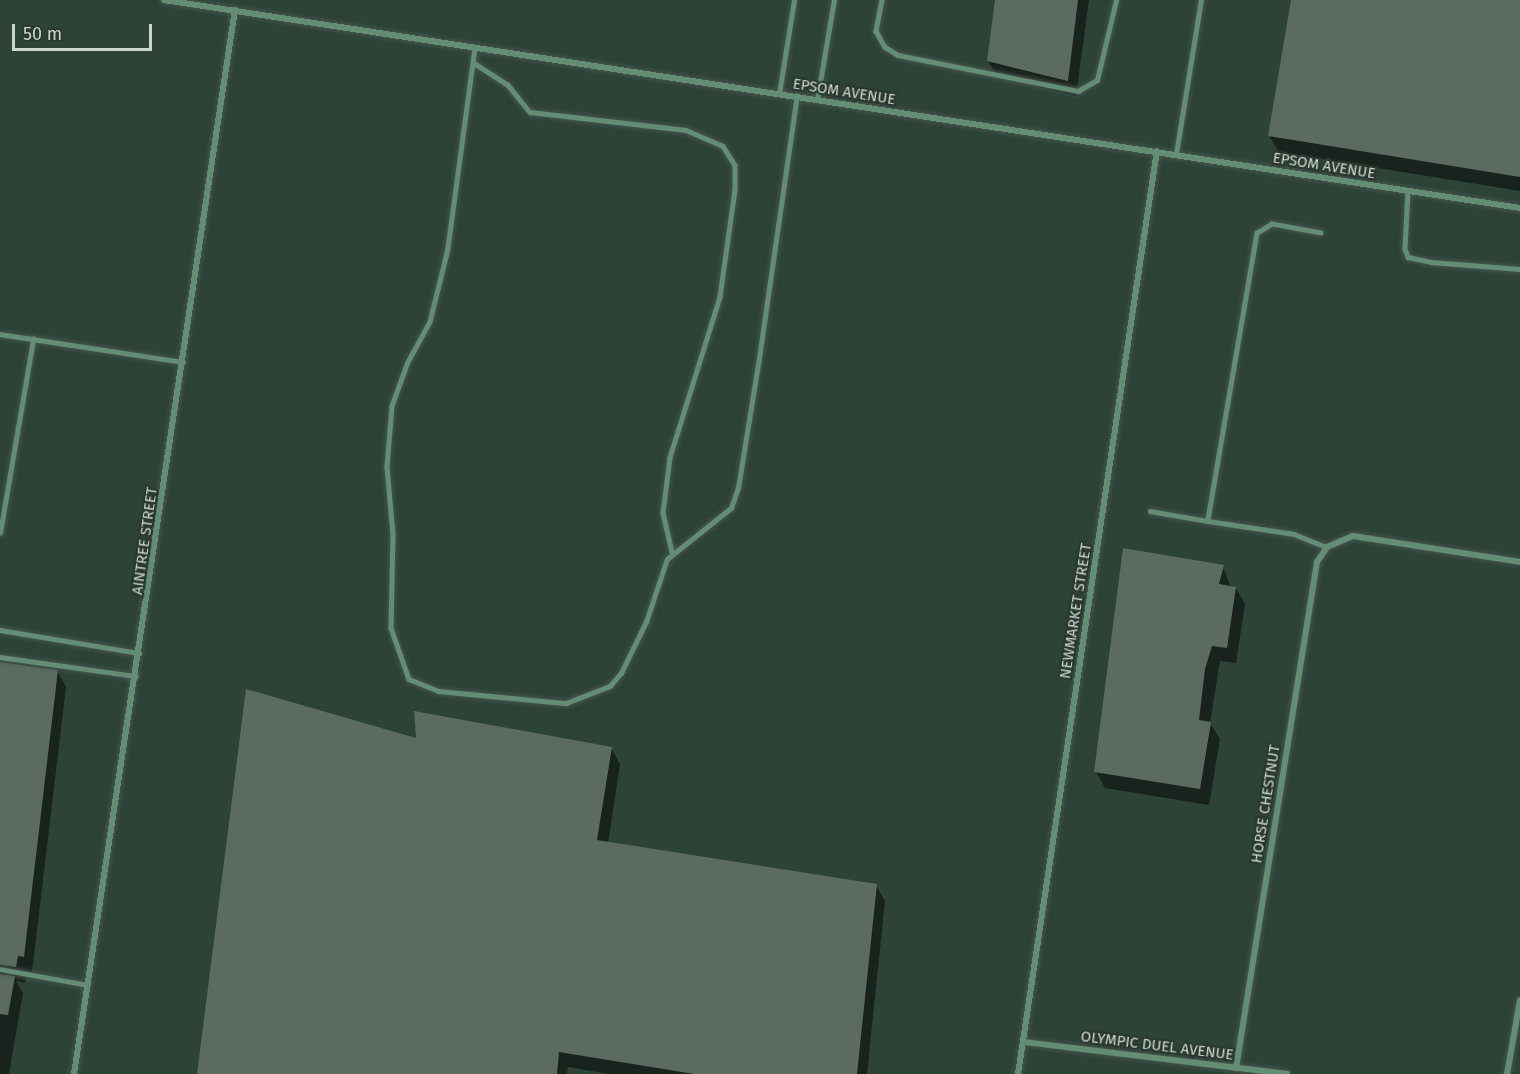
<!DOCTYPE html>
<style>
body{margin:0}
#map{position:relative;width:1520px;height:1074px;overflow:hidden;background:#2a3930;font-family:"Fira Sans",sans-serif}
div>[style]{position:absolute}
.built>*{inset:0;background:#2d4337}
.shadow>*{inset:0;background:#0007}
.building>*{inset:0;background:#5b6b62}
.roads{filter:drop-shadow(0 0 2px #47554d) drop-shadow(0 0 2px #47554d)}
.lane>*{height:4.5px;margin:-2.25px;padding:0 2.25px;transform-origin:2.25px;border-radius:2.25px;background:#638d74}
.street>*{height:6px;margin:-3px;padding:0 3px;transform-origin:3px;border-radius:3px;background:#638d74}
span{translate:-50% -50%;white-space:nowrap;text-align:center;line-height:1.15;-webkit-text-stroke:4.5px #2a3930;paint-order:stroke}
.street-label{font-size:15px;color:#cbd5cf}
.scale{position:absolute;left:12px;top:24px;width:140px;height:27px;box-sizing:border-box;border:3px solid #cbd5cf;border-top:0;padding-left:8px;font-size:18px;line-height:21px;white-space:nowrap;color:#cbd5cf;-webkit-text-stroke:4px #2a3930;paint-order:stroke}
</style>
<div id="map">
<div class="built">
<div style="clip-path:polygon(0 0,1520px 0,1520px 1074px,0 1074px)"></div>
</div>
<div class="shadow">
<div style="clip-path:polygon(996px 0,1089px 0,1076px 96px,997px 77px,988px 61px)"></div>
<div style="clip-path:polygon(1292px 0,1520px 0,1520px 191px,1279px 152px,1269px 136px)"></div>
<div style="clip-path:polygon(1223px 567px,1231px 588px,1236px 588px,1245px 604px,1236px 663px,1220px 661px,1210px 723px,1220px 739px,1209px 805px,1105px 788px,1096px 772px)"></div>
<div style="clip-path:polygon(0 664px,57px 671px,66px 687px,32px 972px,27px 971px,25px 983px,16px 981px,23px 993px,9px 1074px,0 1074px)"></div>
<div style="clip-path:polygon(417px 740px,611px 748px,620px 764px,608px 844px,876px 885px,885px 901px,867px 1074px,608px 1074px,568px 1067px,567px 1074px,198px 1074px)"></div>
</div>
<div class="building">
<div style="clip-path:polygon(995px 0,1078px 0,1068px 81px,987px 61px)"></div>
<div style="clip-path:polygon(1291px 0,1520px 0,1520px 177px,1268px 136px)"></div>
<div style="clip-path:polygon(1123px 548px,1224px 565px,1219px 584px,1236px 587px,1227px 648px,1212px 646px,1205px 669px,1199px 720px,1211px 722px,1200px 789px,1094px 772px)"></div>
<div style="clip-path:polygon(0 662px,58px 670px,24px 957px,18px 956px,16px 967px,0 965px)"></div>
<div style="clip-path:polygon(246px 689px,416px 738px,414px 711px,612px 747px,597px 840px,877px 884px,857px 1074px,694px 1074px,559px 1052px,557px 1074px,197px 1074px)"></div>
<div style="clip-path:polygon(0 974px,15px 976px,8px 1015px,0 1014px)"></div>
</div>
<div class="roads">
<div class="lane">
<div style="left:882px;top:0;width:32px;rotate:101deg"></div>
<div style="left:876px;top:31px;width:18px;rotate:61deg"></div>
<div style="left:885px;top:47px;width:15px;rotate:32deg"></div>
<div style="left:898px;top:55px;width:184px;rotate:11.3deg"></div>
<div style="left:1078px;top:91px;width:22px;rotate:-30deg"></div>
<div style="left:1097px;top:80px;width:82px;rotate:-76.6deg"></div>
<div style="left:475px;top:48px;width:203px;rotate:97.7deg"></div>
<div style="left:448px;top:249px;width:75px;rotate:103.9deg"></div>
<div style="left:430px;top:322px;width:46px;rotate:118.8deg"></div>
<div style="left:408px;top:362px;width:47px;rotate:110deg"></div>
<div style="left:392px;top:406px;width:61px;rotate:94.7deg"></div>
<div style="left:387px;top:467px;width:67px;rotate:84.9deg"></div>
<div style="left:393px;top:534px;width:94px;rotate:91.2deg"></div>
<div style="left:391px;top:628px;width:54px;rotate:70.6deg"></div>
<div style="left:409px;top:679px;width:31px;rotate:22deg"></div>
<div style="left:438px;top:691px;width:129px;rotate:5.4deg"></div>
<div style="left:566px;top:703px;width:47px;rotate:-21.1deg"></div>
<div style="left:610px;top:686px;width:17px;rotate:-50deg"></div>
<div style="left:621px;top:673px;width:57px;rotate:-63.9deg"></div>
<div style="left:646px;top:622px;width:66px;rotate:-71.6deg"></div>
<div style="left:667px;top:559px;width:82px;rotate:-38.6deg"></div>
<div style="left:731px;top:508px;width:21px;rotate:-71deg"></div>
<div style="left:738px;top:488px;width:125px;rotate:-80.8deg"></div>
<div style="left:758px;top:365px;width:272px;rotate:-81.8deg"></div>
<div style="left:474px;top:63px;width:40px;rotate:32.9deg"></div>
<div style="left:508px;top:85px;width:35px;rotate:51deg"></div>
<div style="left:530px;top:112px;width:157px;rotate:6.6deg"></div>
<div style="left:686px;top:130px;width:40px;rotate:23.4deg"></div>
<div style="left:723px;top:146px;width:22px;rotate:58deg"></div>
<div style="left:735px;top:165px;width:25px;rotate:90deg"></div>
<div style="left:735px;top:190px;width:108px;rotate:98deg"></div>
<div style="left:720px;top:297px;width:169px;rotate:107.3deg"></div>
<div style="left:670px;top:458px;width:55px;rotate:97.3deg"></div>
<div style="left:663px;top:513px;width:40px;rotate:77deg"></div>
<div style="left:779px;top:94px;width:95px;rotate:-80.9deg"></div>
<div style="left:817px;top:100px;width:101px;rotate:-80.4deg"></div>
<div style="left:1176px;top:154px;width:156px;rotate:-80.8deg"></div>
<div style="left:1408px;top:191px;width:58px;rotate:93deg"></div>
<div style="left:1405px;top:249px;width:9px;rotate:69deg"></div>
<div style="left:1408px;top:257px;width:24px;rotate:12deg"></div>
<div style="left:1431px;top:262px;width:89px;rotate:4.5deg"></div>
<div style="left:1321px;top:233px;width:50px;rotate:-169.6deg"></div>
<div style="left:1272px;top:224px;width:17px;rotate:149deg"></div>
<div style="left:1257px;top:233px;width:292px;rotate:99.7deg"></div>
<div style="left:1208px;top:521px;width:87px;rotate:8.6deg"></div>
<div style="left:1294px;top:534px;width:35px;rotate:22deg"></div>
<div style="left:0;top:334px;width:185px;rotate:8.7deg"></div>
<div style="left:1150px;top:511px;width:59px;rotate:9.8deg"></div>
<div style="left:0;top:533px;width:197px;rotate:-80.3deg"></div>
<div style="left:0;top:630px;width:141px;rotate:9.4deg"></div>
<div style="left:0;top:657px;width:137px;rotate:8deg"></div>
<div style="left:0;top:969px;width:89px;rotate:10.3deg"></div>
</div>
<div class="street">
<div style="left:164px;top:0;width:1372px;rotate:8.72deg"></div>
<div style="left:1024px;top:1042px;width:265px;rotate:6.9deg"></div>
<div style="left:1236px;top:1068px;width:512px;rotate:-80.91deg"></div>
<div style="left:1317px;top:562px;width:18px;rotate:-56deg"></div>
<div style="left:1327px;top:547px;width:28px;rotate:-23deg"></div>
<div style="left:1353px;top:536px;width:169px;rotate:8.8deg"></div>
<div style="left:74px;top:1074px;width:1076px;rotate:-81.4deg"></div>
<div style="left:1018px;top:1074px;width:933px;rotate:-81.44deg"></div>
<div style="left:1507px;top:1074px;width:75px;rotate:-80deg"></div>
</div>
</div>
<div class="street-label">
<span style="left:844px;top:92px;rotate:9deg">EPSOM AVENUE</span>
<span style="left:1324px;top:166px;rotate:9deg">EPSOM AVENUE</span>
<span style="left:145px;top:541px;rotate:-82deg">AINTREE STREET</span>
<span style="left:1076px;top:611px;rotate:-81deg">NEWMARKET STREET</span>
<span style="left:1266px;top:804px;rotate:-81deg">HORSE CHESTNUT</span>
<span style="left:1157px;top:1046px;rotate:7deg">OLYMPIC DUEL AVENUE</span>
</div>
<div class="scale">50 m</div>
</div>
